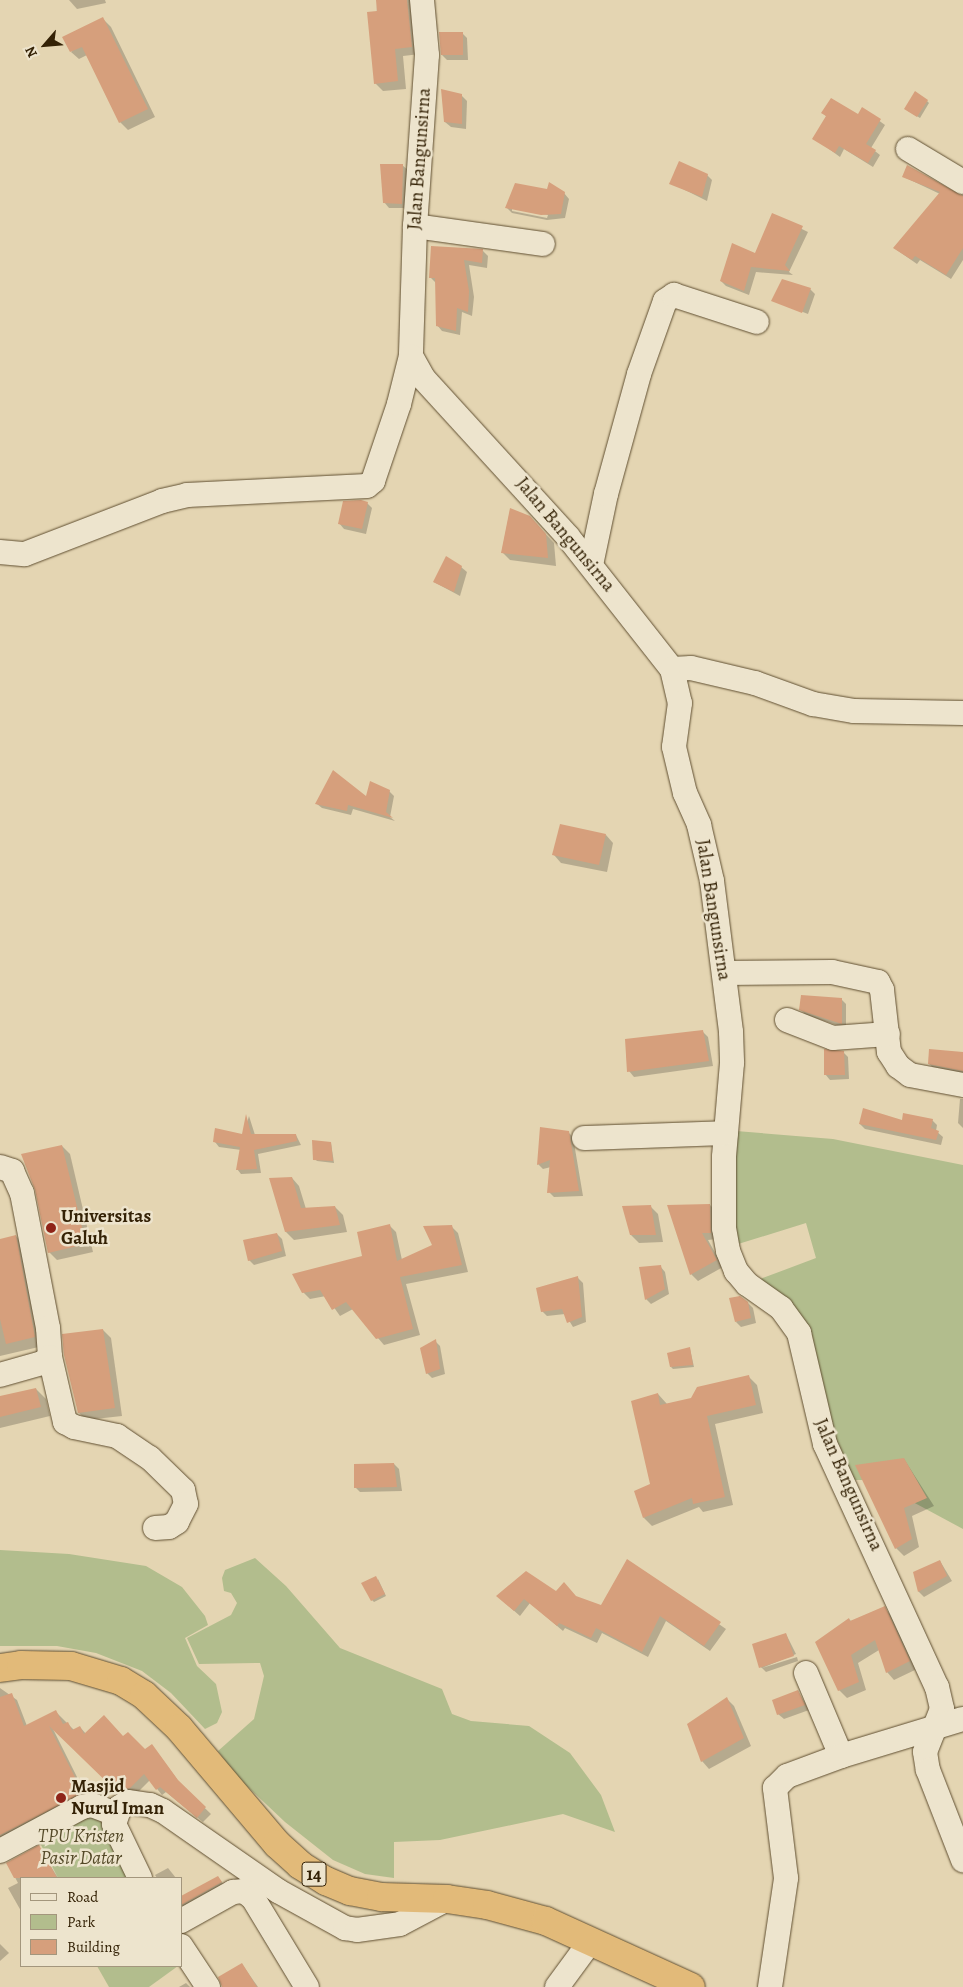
<!DOCTYPE html>
<style>
body{margin:0}
#map{position:relative;width:963px;height:1987px;overflow:hidden;background:#e4d5b2;font-family:Alegreya,serif}
div>[style]{position:absolute}
.green>*{inset:0;background:#b2bd8d}
.shadow>*{inset:0;background:#0003}
.building>*{inset:0;background:#d69f7c}
.roads{filter:drop-shadow(0 0 1px #604f31) drop-shadow(0 0 1px #604f31)}
.minor>*{height:24px;margin:-12px;padding:0 12px;transform-origin:12px;border-radius:12px;background:#ede4cd}
.highway>*{height:28px;margin:-14px;padding:0 14px;transform-origin:14px;border-radius:14px;background:#e2ba79}
.dots>*{width:14px;height:14px;translate:-50% -50%;box-sizing:border-box;border:2px solid #ede4cd;border-radius:50%}
span{translate:-50% -50%;white-space:nowrap;text-align:center;line-height:1.15;-webkit-text-stroke:5px #ede4cd;paint-order:stroke}
.shield-label span{padding:1px 4px;background:#ede4cd;border:1px solid;border-radius:4px;-webkit-text-stroke-width:0}
.shield-label{font-size:18px;color:#342206;font-weight:700}
.street-label{font-size:19px;color:#342206}
.poi-label{font-size:19px;color:#342206;font-weight:700}
.left{translate:0 -50%;text-align:left}
.park-label{font-size:19px;color:#544928;font-style:italic}
.legend{position:absolute;left:20px;top:1877px;width:162px;height:90px;box-sizing:border-box;background:#ede4cd;border:1px solid #a3967d;margin:0;padding:6px 9px;list-style:none;font-size:15px;color:#342206}
.legend li{display:flex;align-items:center;gap:10px;height:25px}
.legend b{width:25px;border:1px solid #a3967d}
.north{position:absolute;left:20px;top:20px;width:50px;height:50px;-webkit-text-stroke:4px #ede4cd;paint-order:stroke;rotate:243deg;font-size:14px;font-weight:700;line-height:20px;text-align:center;color:#342206}
.north::after{content:'';display:block;margin:auto;width:18px;height:22px;background:#342206;clip-path:polygon(50% 0,100% 100%,50% 72%,0 100%)}
</style>
<div id="map">
<div class="green">
<div style="clip-path:polygon(736px 1131px,833px 1139px,963px 1165px,963px 1529px,911px 1501px,907px 1480px,850px 1480px,834px 1442px,809px 1332px,755px 1281px,816px 1258px,806px 1223px,735px 1245px)"></div>
<div style="clip-path:polygon(0 1550px,69px 1554px,146px 1566px,182px 1587px,205px 1616px,208px 1625px,185px 1638px,197px 1666px,216px 1684px,222px 1712px,217px 1723px,205px 1729px,171px 1693px,142px 1671px,96px 1653px,57px 1646px,0 1646px)"></div>
<div style="clip-path:polygon(255px 1558px,286px 1586px,340px 1648px,442px 1689px,452px 1714px,471px 1721px,529px 1726px,570px 1753px,601px 1795px,615px 1832px,563px 1814px,440px 1840px,394px 1842px,394px 1878px,365px 1874px,333px 1860px,285px 1822px,235px 1775px,218px 1751px,254px 1719px,264px 1676px,260px 1663px,199px 1664px,187px 1638px,231px 1615px,237px 1603px,231px 1593px,224px 1591px,222px 1578px,225px 1570px)"></div>
<div style="clip-path:polygon(86px 1812px,98px 1816px,132px 1878px,58px 1878px,37px 1837px)"></div>
<div style="clip-path:polygon(97px 1966px,178px 1966px,149px 1987px,109px 1987px)"></div>
</div>
<div class="shadow">
<div style="clip-path:polygon(69px 0,105px 0,106px 3px,77px 9px)"></div>
<div style="clip-path:polygon(377px 0,414px 0,420px 54px,403px 56px,406px 89px,383px 91px,375px 83px)"></div>
<div style="clip-path:polygon(103px 19px,111px 27px,155px 117px,128px 130px,120px 122px,87px 55px,79px 59px,71px 52px)"></div>
<div style="clip-path:polygon(462px 33px,467px 38px,468px 60px,447px 60px,442px 55px)"></div>
<div style="clip-path:polygon(462px 96px,467px 101px,466px 129px,451px 127px,445px 122px)"></div>
<div style="clip-path:polygon(927px 101px,929px 103px,920px 118px,908px 111px)"></div>
<div style="clip-path:polygon(863px 109px,885px 125px,871px 148px,880px 155px,873px 167px,844px 149px,840px 157px,814px 138px,827px 117px,823px 113px,858px 116px)"></div>
<div style="clip-path:polygon(402px 165px,408px 170px,407px 208px,389px 208px,384px 202px)"></div>
<div style="clip-path:polygon(707px 175px,712px 180px,707px 201px,671px 183px)"></div>
<div style="clip-path:polygon(904px 177px,963px 195px,963px 260px,951px 279px,920px 260px,917px 264px,894px 248px,940px 194px)"></div>
<div style="clip-path:polygon(evenodd,564px 193px,569px 199px,565px 218px,547px 220px,512px 213px,507px 208px,564px 193px,512px 208px,548px 215px,547px 218px,512px 211px,512px 208px)"></div>
<div style="clip-path:polygon(773px 215px,808px 232px,789px 272px,793px 275px,756px 272px,749px 295px,726px 286px,721px 281px,756px 254px)"></div>
<div style="clip-path:polygon(432px 247px,483px 251px,488px 256px,487px 268px,469px 265px,474px 297px,472px 316px,462px 312px,460px 335px,442px 331px,437px 325px,436px 283px,431px 278px)"></div>
<div style="clip-path:polygon(810px 289px,815px 294px,808px 314px,777px 302px,807px 317px,773px 300px)"></div>
<div style="clip-path:polygon(367px 503px,372px 508px,366px 534px,344px 529px,339px 523px)"></div>
<div style="clip-path:polygon(538px 526px,554px 543px,556px 566px,510px 560px,503px 553px)"></div>
<div style="clip-path:polygon(461px 567px,467px 572px,460px 596px,434px 582px)"></div>
<div style="clip-path:polygon(389px 791px,394px 796px,390px 817px,395px 821px,353px 809px,351px 815px,322px 808px,317px 804px,367px 798px)"></div>
<div style="clip-path:polygon(606px 835px,613px 843px,607px 872px,561px 863px,554px 855px)"></div>
<div style="clip-path:polygon(841px 999px,846px 1004px,846px 1028px,806px 1015px,801px 1010px)"></div>
<div style="clip-path:polygon(703px 1032px,708px 1037px,713px 1066px,634px 1077px,629px 1071px)"></div>
<div style="clip-path:polygon(843px 1052px,848px 1057px,849px 1079px,830px 1080px,825px 1074px)"></div>
<div style="clip-path:polygon(963px 1053px,963px 1074px,935px 1069px,929px 1064px)"></div>
<div style="clip-path:polygon(960px 1099px,963px 1099px,963px 1128px,958px 1123px)"></div>
<div style="clip-path:polygon(249px 1116px,255px 1135px,296px 1135px,301px 1145px,258px 1154px,261px 1173px,241px 1174px,237px 1169px,241px 1150px,219px 1147px,215px 1142px,243px 1136px)"></div>
<div style="clip-path:polygon(932px 1120px,937px 1125px,936px 1131px,943px 1137px,941px 1145px,865px 1129px,860px 1124px)"></div>
<div style="clip-path:polygon(568px 1132px,573px 1137px,583px 1196px,554px 1197px,549px 1192px,551px 1167px,543px 1169px,538px 1164px)"></div>
<div style="clip-path:polygon(331px 1143px,334px 1163px,317px 1161px,315px 1159px)"></div>
<div style="clip-path:polygon(62px 1146px,70px 1154px,93px 1252px,57px 1260px,49px 1252px)"></div>
<div style="clip-path:polygon(292px 1178px,299px 1186px,306px 1209px,335px 1207px,343px 1215px,347px 1232px,294px 1240px,286px 1232px)"></div>
<div style="clip-path:polygon(710px 1205px,717px 1212px,717px 1239px,708px 1240px,723px 1267px,698px 1281px,691px 1274px,669px 1206px)"></div>
<div style="clip-path:polygon(650px 1206px,658px 1214px,663px 1242px,639px 1243px,631px 1235px)"></div>
<div style="clip-path:polygon(389px 1225px,396px 1232px,402px 1260px,434px 1246px,451px 1226px,458px 1233px,468px 1272px,406px 1284px,420px 1335px,384px 1345px,353px 1309px,340px 1316px,326px 1296px,310px 1299px,303px 1292px,364px 1257px)"></div>
<div style="clip-path:polygon(277px 1234px,282px 1239px,286px 1256px,254px 1265px,249px 1260px)"></div>
<div style="clip-path:polygon(16px 1236px,24px 1245px,43px 1346px,0 1356px,0 1240px)"></div>
<div style="clip-path:polygon(660px 1266px,665px 1272px,669px 1294px,651px 1304px,646px 1299px)"></div>
<div style="clip-path:polygon(578px 1278px,583px 1283px,586px 1322px,573px 1327px,565px 1314px,547px 1316px,542px 1311px)"></div>
<div style="clip-path:polygon(748px 1303px,753px 1308px,756px 1323px,741px 1327px,736px 1322px)"></div>
<div style="clip-path:polygon(103px 1330px,111px 1338px,122px 1416px,86px 1420px,78px 1412px)"></div>
<div style="clip-path:polygon(435px 1341px,440px 1346px,445px 1374px,432px 1378px,427px 1373px)"></div>
<div style="clip-path:polygon(690px 1349px,694px 1367px,673px 1369px,671px 1367px)"></div>
<div style="clip-path:polygon(748px 1376px,757px 1385px,763px 1413px,715px 1424px,733px 1505px,703px 1512px,699px 1507px,652px 1526px,644px 1518px,652px 1484px,658px 1394px,667px 1404px,691px 1399px)"></div>
<div style="clip-path:polygon(36px 1389px,46px 1399px,50px 1416px,0 1428px,0 1398px)"></div>
<div style="clip-path:polygon(904px 1459px,934px 1506px,912px 1516px,919px 1547px,904px 1556px,896px 1548px)"></div>
<div style="clip-path:polygon(394px 1464px,399px 1469px,402px 1491px,360px 1492px,355px 1487px)"></div>
<div style="clip-path:polygon(628px 1561px,726px 1629px,710px 1651px,666px 1621px,648px 1657px,602px 1633px,597px 1643px,565px 1628px,563px 1631px,530px 1603px,520px 1616px,503px 1601px,556px 1593px,601px 1606px)"></div>
<div style="clip-path:polygon(940px 1561px,952px 1581px,924px 1597px,919px 1592px,914px 1573px)"></div>
<div style="clip-path:polygon(378px 1579px,386px 1596px,374px 1602px,372px 1600px)"></div>
<div style="clip-path:polygon(884px 1608px,892px 1616px,917px 1669px,894px 1680px,887px 1672px,879px 1650px,858px 1663px,866px 1690px,847px 1698px,839px 1690px,849px 1619px,852px 1622px)"></div>
<div style="clip-path:polygon(786px 1634px,796px 1654px,762px 1668px,760px 1667px)"></div>
<div style="clip-path:polygon(797px 1657px,798px 1661px,766px 1672px,762px 1668px)"></div>
<div style="clip-path:polygon(0 1688px,17px 1700px,27px 1726px,56px 1712px,74px 1730px,80px 1727px,86px 1734px,123px 1737px,145px 1751px,157px 1752px,182px 1786px,211px 1814px,203px 1822px,166px 1792px,162px 1795px,150px 1780px,136px 1794px,124px 1798px,52px 1727px,88px 1799px,0 1844px)"></div>
<div style="clip-path:polygon(798px 1691px,809px 1710px,784px 1719px,778px 1714px)"></div>
<div style="clip-path:polygon(727px 1699px,734px 1706px,751px 1746px,709px 1769px,702px 1761px)"></div>
<div style="clip-path:polygon(39px 1847px,58px 1878px,21px 1878px,21px 1911px,8px 1888px,18px 1883px,8px 1864px)"></div>
<div style="clip-path:polygon(168px 1868px,176px 1878px,157px 1878px,155px 1875px)"></div>
<div style="clip-path:polygon(218px 1877px,226px 1888px,186px 1910px,181px 1904px)"></div>
<div style="clip-path:polygon(0 1944px,9px 1953px,0 1961px)"></div>
<div style="clip-path:polygon(242px 1964px,258px 1987px,224px 1987px)"></div>
<div style="clip-path:polygon(186px 1983px,190px 1987px,179px 1987px)"></div>
</div>
<div class="building">
<div style="clip-path:polygon(376px 0,407px 0,412px 47px,395px 49px,398px 81px,374px 84px,367px 12px,377px 11px)"></div>
<div style="clip-path:polygon(103px 17px,148px 109px,119px 123px,82px 47px,70px 52px,62px 37px)"></div>
<div style="clip-path:polygon(439px 32px,463px 32px,463px 55px,441px 55px)"></div>
<div style="clip-path:polygon(441px 89px,462px 94px,462px 124px,444px 122px)"></div>
<div style="clip-path:polygon(915px 91px,928px 100px,917px 117px,904px 109px)"></div>
<div style="clip-path:polygon(831px 98px,858px 114px,862px 107px,881px 119px,866px 144px,876px 150px,868px 163px,839px 146px,835px 153px,812px 139px,826px 116px,821px 113px)"></div>
<div style="clip-path:polygon(679px 161px,708px 174px,702px 197px,669px 184px)"></div>
<div style="clip-path:polygon(380px 164px,403px 164px,402px 204px,383px 203px)"></div>
<div style="clip-path:polygon(907px 165px,963px 196px,963px 248px,946px 275px,915px 256px,912px 260px,893px 248px,940px 192px,902px 177px)"></div>
<div style="clip-path:polygon(549px 182px,565px 192px,561px 214px,541px 215px,505px 208px,515px 183px,547px 189px)"></div>
<div style="clip-path:polygon(772px 213px,803px 226px,785px 265px,790px 271px,751px 267px,744px 291px,720px 281px,732px 243px,755px 253px)"></div>
<div style="clip-path:polygon(431px 246px,483px 249px,482px 263px,464px 260px,469px 291px,468px 312px,457px 308px,456px 331px,436px 326px,435px 278px,429px 278px)"></div>
<div style="clip-path:polygon(782px 279px,811px 288px,802px 313px,771px 301px)"></div>
<div style="clip-path:polygon(361px 500px,368px 502px,362px 529px,338px 524px,343px 501px)"></div>
<div style="clip-path:polygon(510px 508px,530px 516px,546px 534px,548px 558px,501px 553px)"></div>
<div style="clip-path:polygon(446px 556px,462px 566px,454px 592px,433px 582px)"></div>
<div style="clip-path:polygon(333px 770px,366px 796px,370px 781px,390px 790px,386px 812px,393px 818px,348px 805px,347px 811px,315px 804px)"></div>
<div style="clip-path:polygon(560px 824px,606px 834px,599px 865px,552px 855px)"></div>
<div style="clip-path:polygon(801px 995px,842px 998px,842px 1024px,799px 1010px)"></div>
<div style="clip-path:polygon(703px 1030px,709px 1061px,627px 1072px,625px 1039px)"></div>
<div style="clip-path:polygon(824px 1049px,844px 1051px,845px 1075px,824px 1075px)"></div>
<div style="clip-path:polygon(929px 1049px,963px 1052px,963px 1071px,928px 1064px)"></div>
<div style="clip-path:polygon(863px 1108px,902px 1120px,903px 1113px,933px 1119px,931px 1128px,939px 1131px,936px 1140px,859px 1124px)"></div>
<div style="clip-path:polygon(246px 1114px,251px 1134px,296px 1134px,297px 1141px,254px 1150px,257px 1169px,236px 1170px,240px 1147px,213px 1142px,214px 1134px,215px 1128px,242px 1134px)"></div>
<div style="clip-path:polygon(540px 1127px,569px 1131px,579px 1191px,547px 1193px,550px 1160px,537px 1165px)"></div>
<div style="clip-path:polygon(312px 1140px,331px 1142px,333px 1161px,313px 1160px)"></div>
<div style="clip-path:polygon(62px 1145px,86px 1244px,48px 1253px,35px 1190px,21px 1154px)"></div>
<div style="clip-path:polygon(292px 1177px,301px 1208px,335px 1206px,340px 1225px,285px 1232px,269px 1178px)"></div>
<div style="clip-path:polygon(710px 1204px,711px 1233px,702px 1233px,717px 1260px,690px 1275px,667px 1205px)"></div>
<div style="clip-path:polygon(651px 1205px,656px 1235px,630px 1235px,622px 1206px)"></div>
<div style="clip-path:polygon(390px 1224px,397px 1261px,432px 1245px,423px 1226px,452px 1225px,462px 1265px,400px 1277px,413px 1329px,376px 1339px,346px 1302px,332px 1310px,320px 1290px,302px 1293px,292px 1274px,362px 1256px,357px 1232px)"></div>
<div style="clip-path:polygon(277px 1233px,282px 1251px,248px 1261px,243px 1240px)"></div>
<div style="clip-path:polygon(16px 1235px,35px 1337px,6px 1344px,0 1319px,0 1239px)"></div>
<div style="clip-path:polygon(661px 1265px,665px 1289px,645px 1300px,639px 1267px)"></div>
<div style="clip-path:polygon(578px 1276px,582px 1317px,567px 1323px,562px 1309px,541px 1312px,536px 1288px)"></div>
<div style="clip-path:polygon(740px 1296px,748px 1302px,751px 1318px,735px 1322px,729px 1298px)"></div>
<div style="clip-path:polygon(103px 1329px,115px 1408px,78px 1413px,64px 1355px,62px 1334px)"></div>
<div style="clip-path:polygon(436px 1339px,440px 1369px,426px 1374px,420px 1348px)"></div>
<div style="clip-path:polygon(690px 1347px,693px 1365px,670px 1367px,667px 1353px)"></div>
<div style="clip-path:polygon(749px 1375px,756px 1405px,707px 1416px,725px 1497px,693px 1504px,692px 1498px,643px 1518px,634px 1491px,650px 1484px,631px 1401px,658px 1393px,660px 1405px,691px 1398px,697px 1387px)"></div>
<div style="clip-path:polygon(36px 1388px,41px 1407px,0 1417px,0 1396px)"></div>
<div style="clip-path:polygon(904px 1458px,927px 1498px,904px 1508px,912px 1539px,895px 1549px,855px 1465px)"></div>
<div style="clip-path:polygon(394px 1463px,397px 1487px,354px 1488px,354px 1464px)"></div>
<div style="clip-path:polygon(627px 1559px,721px 1622px,704px 1646px,660px 1616px,642px 1652px,596px 1628px,591px 1638px,559px 1623px,557px 1626px,524px 1599px,514px 1611px,496px 1596px,526px 1571px,556px 1591px,564px 1582px,576px 1596px,601px 1605px)"></div>
<div style="clip-path:polygon(940px 1560px,947px 1576px,918px 1592px,913px 1572px)"></div>
<div style="clip-path:polygon(376px 1576px,385px 1594px,371px 1601px,361px 1583px)"></div>
<div style="clip-path:polygon(885px 1606px,910px 1661px,886px 1673px,875px 1640px,851px 1655px,859px 1682px,838px 1691px,815px 1642px,849px 1618px,850px 1621px)"></div>
<div style="clip-path:polygon(786px 1633px,794px 1656px,759px 1668px,752px 1644px)"></div>
<div style="clip-path:polygon(798px 1690px,805px 1705px,777px 1715px,772px 1700px)"></div>
<div style="clip-path:polygon(12px 1693px,24px 1726px,56px 1710px,63px 1724px,68px 1722px,72px 1730px,80px 1726px,84px 1734px,104px 1715px,123px 1736px,128px 1732px,145px 1749px,152px 1744px,178px 1780px,206px 1807px,197px 1818px,160px 1787px,156px 1790px,144px 1774px,130px 1788px,117px 1792px,49px 1726px,83px 1793px,0 1835px,0 1697px)"></div>
<div style="clip-path:polygon(727px 1697px,744px 1738px,701px 1762px,687px 1724px)"></div>
<div style="clip-path:polygon(39px 1845px,57px 1878px,14px 1878px,6px 1863px)"></div>
<div style="clip-path:polygon(218px 1876px,222px 1882px,181px 1905px,181px 1896px)"></div>
<div style="clip-path:polygon(242px 1963px,257px 1987px,222px 1987px,218px 1977px)"></div>
</div>
<div class="roads">
<div class="minor">
<div style="left:422px;top:0;width:55px;rotate:84.8deg"></div>
<div style="left:427px;top:55px;width:171px;rotate:94deg"></div>
<div style="left:415px;top:226px;width:130px;rotate:91.8deg"></div>
<div style="left:411px;top:356px;width:25px;rotate:61deg"></div>
<div style="left:423px;top:378px;width:215px;rotate:47.6deg"></div>
<div style="left:568px;top:537px;width:168px;rotate:51.8deg"></div>
<div style="left:672px;top:669px;width:35px;rotate:77deg"></div>
<div style="left:680px;top:703px;width:44px;rotate:97.8deg"></div>
<div style="left:674px;top:747px;width:47px;rotate:76.6deg"></div>
<div style="left:685px;top:793px;width:35px;rotate:66deg"></div>
<div style="left:699px;top:825px;width:57px;rotate:76.9deg"></div>
<div style="left:712px;top:881px;width:152px;rotate:82.8deg"></div>
<div style="left:731px;top:1032px;width:31px;rotate:88deg"></div>
<div style="left:732px;top:1063px;width:94px;rotate:94.9deg"></div>
<div style="left:724px;top:1157px;width:71px;rotate:90deg"></div>
<div style="left:724px;top:1228px;width:23px;rotate:80deg"></div>
<div style="left:728px;top:1251px;width:22px;rotate:68deg"></div>
<div style="left:736px;top:1271px;width:17px;rotate:50deg"></div>
<div style="left:747px;top:1284px;width:42px;rotate:35.2deg"></div>
<div style="left:781px;top:1308px;width:31px;rotate:54deg"></div>
<div style="left:799px;top:1333px;width:114px;rotate:76.8deg"></div>
<div style="left:825px;top:1444px;width:268px;rotate:65.3deg"></div>
<div style="left:937px;top:1687px;width:23px;rotate:77deg"></div>
<div style="left:942px;top:1709px;width:46px;rotate:111.6deg"></div>
<div style="left:925px;top:1752px;width:18px;rotate:81deg"></div>
<div style="left:928px;top:1770px;width:97px;rotate:68.7deg"></div>
<div style="left:908px;top:149px;width:64px;rotate:31deg"></div>
<div style="left:415px;top:226px;width:129px;rotate:8deg"></div>
<div style="left:0;top:552px;width:25px;rotate:5deg"></div>
<div style="left:25px;top:554px;width:147px;rotate:-21.1deg"></div>
<div style="left:162px;top:501px;width:26px;rotate:-13deg"></div>
<div style="left:187px;top:495px;width:180px;rotate:-2.9deg"></div>
<div style="left:367px;top:486px;width:8px;rotate:-40deg"></div>
<div style="left:373px;top:481px;width:81px;rotate:-71.3deg"></div>
<div style="left:399px;top:404px;width:49px;rotate:-76deg"></div>
<div style="left:591px;top:565px;width:73px;rotate:-78.1deg"></div>
<div style="left:606px;top:494px;width:124px;rotate:-74.6deg"></div>
<div style="left:639px;top:374px;width:77px;rotate:-70.4deg"></div>
<div style="left:665px;top:301px;width:11px;rotate:-34deg"></div>
<div style="left:674px;top:295px;width:87px;rotate:18deg"></div>
<div style="left:672px;top:669px;width:19px;rotate:-3deg"></div>
<div style="left:691px;top:668px;width:66px;rotate:13.2deg"></div>
<div style="left:755px;top:683px;width:62px;rotate:19.9deg"></div>
<div style="left:813px;top:704px;width:42px;rotate:9.7deg"></div>
<div style="left:854px;top:711px;width:109px;rotate:1.1deg"></div>
<div style="left:724px;top:973px;width:108px;rotate:-0.5deg"></div>
<div style="left:832px;top:972px;width:47px;rotate:12.3deg"></div>
<div style="left:878px;top:982px;width:9px;rotate:63deg"></div>
<div style="left:882px;top:990px;width:62px;rotate:83.6deg"></div>
<div style="left:889px;top:1052px;width:17px;rotate:57deg"></div>
<div style="left:898px;top:1066px;width:15px;rotate:37deg"></div>
<div style="left:910px;top:1075px;width:54px;rotate:10.7deg"></div>
<div style="left:787px;top:1020px;width:49px;rotate:21.4deg"></div>
<div style="left:833px;top:1038px;width:55px;rotate:-4.2deg"></div>
<div style="left:584px;top:1138px;width:142px;rotate:-2deg"></div>
<div style="left:0;top:1167px;width:13px;rotate:18deg"></div>
<div style="left:12px;top:1171px;width:24px;rotate:66deg"></div>
<div style="left:22px;top:1193px;width:137px;rotate:79.1deg"></div>
<div style="left:48px;top:1328px;width:29px;rotate:86deg"></div>
<div style="left:50px;top:1357px;width:10px;rotate:143deg"></div>
<div style="left:42px;top:1363px;width:44px;rotate:164.1deg"></div>
<div style="left:50px;top:1357px;width:67px;rotate:77deg"></div>
<div style="left:65px;top:1422px;width:10px;rotate:29deg"></div>
<div style="left:74px;top:1427px;width:44px;rotate:11.8deg"></div>
<div style="left:117px;top:1436px;width:40px;rotate:34deg"></div>
<div style="left:150px;top:1458px;width:46px;rotate:44.1deg"></div>
<div style="left:183px;top:1490px;width:14px;rotate:78deg"></div>
<div style="left:186px;top:1504px;width:20px;rotate:117deg"></div>
<div style="left:177px;top:1522px;width:9px;rotate:148deg"></div>
<div style="left:169px;top:1527px;width:14px;rotate:176deg"></div>
<div style="left:806px;top:1673px;width:90px;rotate:67.1deg"></div>
<div style="left:0;top:1851px;width:93px;rotate:-28.2deg"></div>
<div style="left:82px;top:1807px;width:10px;rotate:-11deg"></div>
<div style="left:92px;top:1805px;width:26px;rotate:21deg"></div>
<div style="left:140px;top:1878px;width:60px;rotate:-115.7deg"></div>
<div style="left:114px;top:1824px;width:18px;rotate:-71deg"></div>
<div style="left:120px;top:1807px;width:9px;rotate:-32deg"></div>
<div style="left:128px;top:1802px;width:22px;rotate:8deg"></div>
<div style="left:150px;top:1805px;width:14px;rotate:25deg"></div>
<div style="left:163px;top:1811px;width:140px;rotate:34.8deg"></div>
<div style="left:278px;top:1891px;width:77px;rotate:28.9deg"></div>
<div style="left:345px;top:1928px;width:12px;rotate:9deg"></div>
<div style="left:357px;top:1930px;width:43px;rotate:-7.9deg"></div>
<div style="left:400px;top:1924px;width:53px;rotate:-28deg"></div>
<div style="left:181px;top:1921px;width:60px;rotate:-29.1deg"></div>
<div style="left:233px;top:1892px;width:11px;rotate:-5deg"></div>
<div style="left:244px;top:1891px;width:11px;rotate:38deg"></div>
<div style="left:253px;top:1898px;width:104px;rotate:58.8deg"></div>
<div style="left:181px;top:1946px;width:49px;rotate:56.6deg"></div>
<div style="left:557px;top:1987px;width:56px;rotate:-53.7deg"></div>
<div style="left:770px;top:1987px;width:110px;rotate:-81.6deg"></div>
<div style="left:786px;top:1878px;width:91px;rotate:-97deg"></div>
<div style="left:775px;top:1788px;width:17px;rotate:-45deg"></div>
<div style="left:787px;top:1776px;width:58px;rotate:-20.3deg"></div>
<div style="left:841px;top:1756px;width:127px;rotate:-16.9deg"></div>
</div>
<div class="highway">
<div style="left:0;top:1668px;width:21px;rotate:-8deg"></div>
<div style="left:21px;top:1665px;width:50px;rotate:1.1deg"></div>
<div style="left:71px;top:1666px;width:52px;rotate:16.7deg"></div>
<div style="left:121px;top:1681px;width:27px;rotate:31deg"></div>
<div style="left:144px;top:1695px;width:48px;rotate:43.3deg"></div>
<div style="left:179px;top:1728px;width:152px;rotate:49.8deg"></div>
<div style="left:277px;top:1844px;width:31px;rotate:42deg"></div>
<div style="left:300px;top:1865px;width:31px;rotate:32deg"></div>
<div style="left:326px;top:1881px;width:26px;rotate:23deg"></div>
<div style="left:350px;top:1891px;width:32px;rotate:11deg"></div>
<div style="left:381px;top:1897px;width:66px;rotate:1.7deg"></div>
<div style="left:447px;top:1899px;width:40px;rotate:8.5deg"></div>
<div style="left:487px;top:1905px;width:61px;rotate:15.2deg"></div>
<div style="left:546px;top:1921px;width:159px;rotate:24.5deg"></div>
</div>
</div>
<div class="dots">
<div style="left:51px;top:1228px;background:#8f2418"></div>
<div style="left:61px;top:1798px;background:#8f2418"></div>
</div>
<div class="shield-label">
<span style="left:314px;top:1874px">14</span>
</div>
<div class="street-label">
<span style="left:420px;top:159px;rotate:-86deg">Jalan Bangunsirna</span>
<span style="left:565px;top:535px;rotate:50deg">Jalan Bangunsirna</span>
<span style="left:713px;top:910px;rotate:81deg">Jalan Bangunsirna</span>
<span style="left:848px;top:1485px;rotate:66deg">Jalan Bangunsirna</span>
</div>
<div class="poi-label">
<span class="left" style="left:61px;top:1228px">Universitas<br>Galuh</span>
<span class="left" style="left:71px;top:1798px">Masjid<br>Nurul Iman</span>
</div>
<div class="park-label">
<span style="left:81px;top:1848px">TPU Kristen<br>Pasir Datar</span>
</div>
<ul class="legend">
<li><b style="height:6px;background:#ede4cd"></b>Road</li>
<li><b style="height:14px;background:#b2bd8d"></b>Park</li>
<li><b style="height:14px;background:#d69f7c"></b>Building</li>
</ul>
<div class="north">N</div>
</div>
